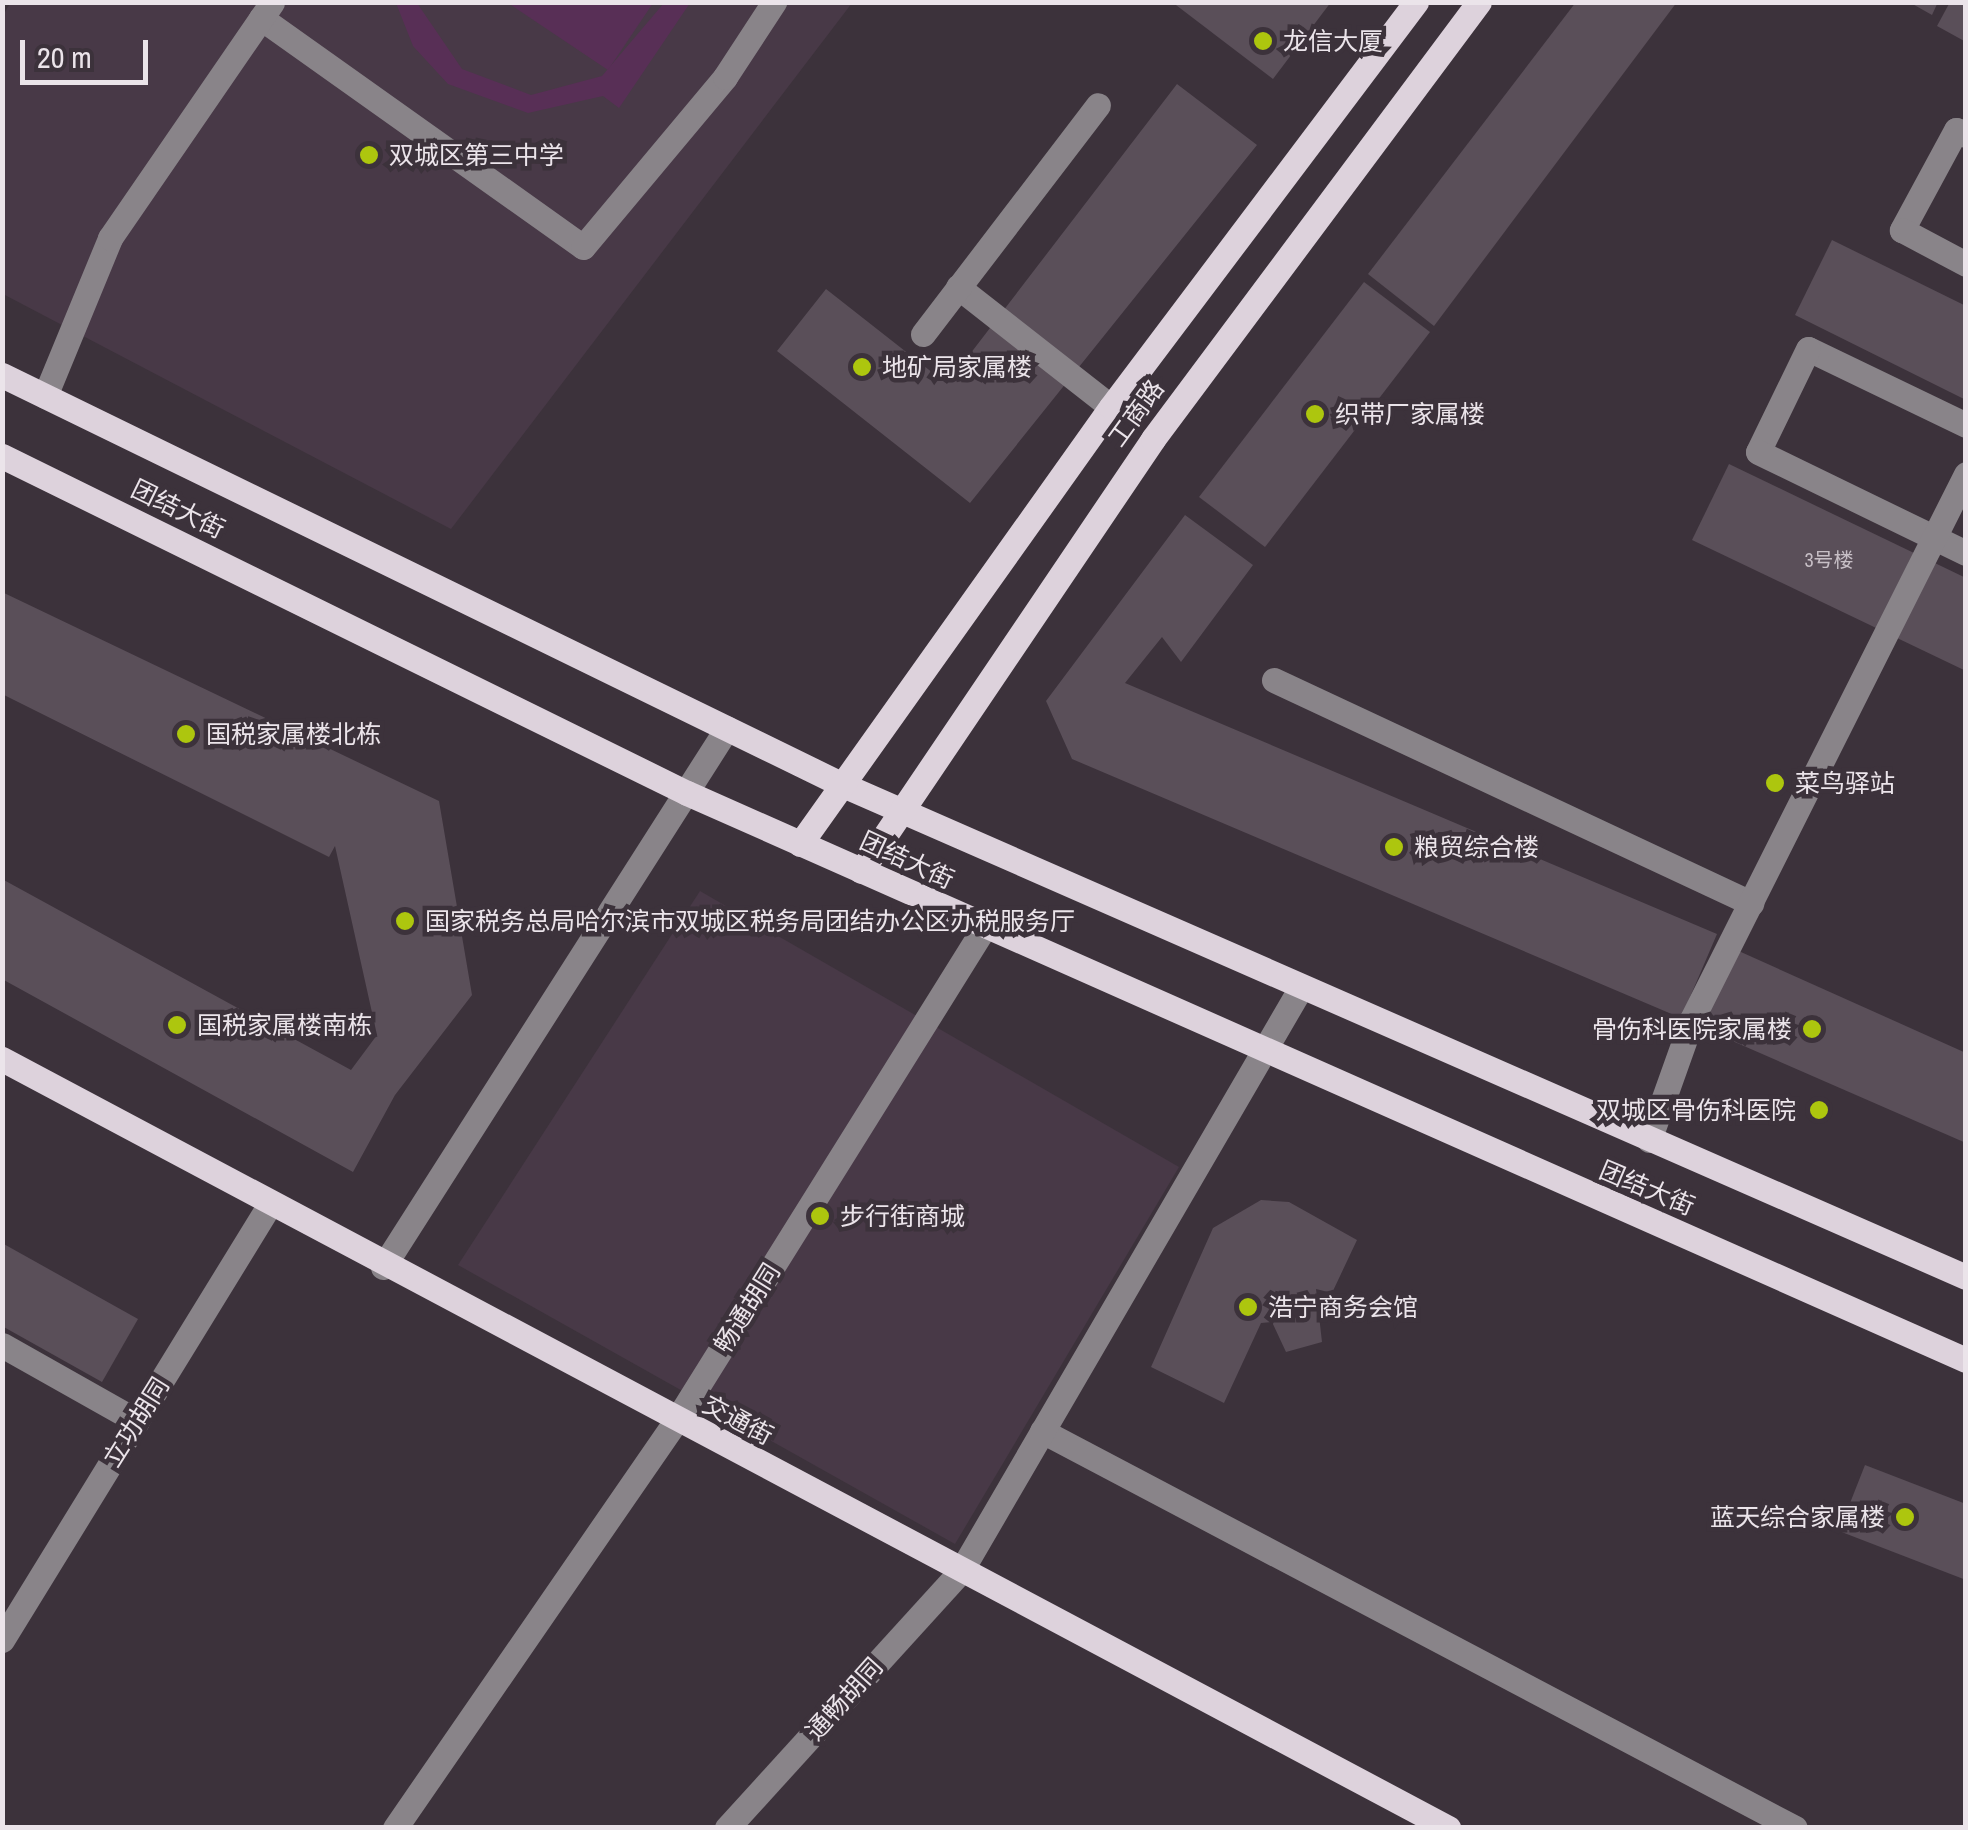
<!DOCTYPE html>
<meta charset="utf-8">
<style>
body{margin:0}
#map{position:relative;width:1968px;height:1830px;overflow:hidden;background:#3c323b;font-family:"Archivo Narrow","Noto Sans SC",sans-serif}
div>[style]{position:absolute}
.built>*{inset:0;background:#483947}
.green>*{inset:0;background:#582f56}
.building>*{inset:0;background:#5a4f59}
.minor>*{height:25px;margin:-12.5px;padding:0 12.5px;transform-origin:12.5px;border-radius:12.5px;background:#898489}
.major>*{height:25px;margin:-12.5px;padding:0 12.5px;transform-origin:12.5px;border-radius:12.5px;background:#ddd2dc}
.dots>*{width:28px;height:28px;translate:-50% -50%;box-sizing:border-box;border:5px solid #3c323b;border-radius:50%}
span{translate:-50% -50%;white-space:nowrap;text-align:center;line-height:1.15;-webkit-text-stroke:9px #3c323b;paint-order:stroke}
.number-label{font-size:20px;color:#c7bfc6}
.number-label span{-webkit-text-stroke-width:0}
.poi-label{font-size:25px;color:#ebe4ea}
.left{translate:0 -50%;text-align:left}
.right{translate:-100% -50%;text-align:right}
.street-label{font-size:25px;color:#ebe4ea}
.frame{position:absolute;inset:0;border:5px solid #ebe4ea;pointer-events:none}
.scale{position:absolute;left:20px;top:40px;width:128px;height:45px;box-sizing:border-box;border:5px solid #ebe4ea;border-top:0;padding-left:12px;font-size:30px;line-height:35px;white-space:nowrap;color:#ebe4ea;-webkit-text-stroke:8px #3c323b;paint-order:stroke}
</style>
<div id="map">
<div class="built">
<div style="clip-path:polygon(11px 2px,852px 3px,451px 529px,3px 294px,2px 17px)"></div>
<div style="clip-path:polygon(700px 891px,1179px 1167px,955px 1544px,458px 1265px)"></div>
</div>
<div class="green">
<div style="clip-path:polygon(396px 3px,417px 3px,462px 69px,531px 95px,602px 76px,664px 3px,690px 3px,619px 108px,603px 96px,528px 113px,448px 84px,413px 46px)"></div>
<div style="clip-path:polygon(508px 3px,653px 3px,608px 70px)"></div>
</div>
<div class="building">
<div style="clip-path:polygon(1172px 2px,1331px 2px,1273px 79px)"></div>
<div style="clip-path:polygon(1576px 2px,1677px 2px,1434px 326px,1368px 274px)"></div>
<div style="clip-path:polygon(1909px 2px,1938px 2px,1932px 15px)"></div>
<div style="clip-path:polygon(1950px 2px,1966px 2px,1966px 42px,1937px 26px)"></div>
<div style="clip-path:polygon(1177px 84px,1257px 145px,970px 503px,777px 351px,826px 289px,947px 384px)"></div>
<div style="clip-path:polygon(1832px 240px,1966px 306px,1966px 400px,1795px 315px)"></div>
<div style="clip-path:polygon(1364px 282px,1430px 332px,1265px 547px,1199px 497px)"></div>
<div style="clip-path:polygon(1729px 464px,1966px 578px,1966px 671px,1692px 540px)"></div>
<div style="clip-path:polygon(1185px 515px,1253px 565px,1181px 662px,1162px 637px,1125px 683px,1717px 934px,1681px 1018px,1072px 759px,1046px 701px)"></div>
<div style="clip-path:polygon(2px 592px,439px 801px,472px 995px,395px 1095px,353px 1172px,2px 979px,2px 879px,351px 1070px,377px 1035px,335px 846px,329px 857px,2px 694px)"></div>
<div style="clip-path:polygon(1732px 948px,1966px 1053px,1966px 1143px,1698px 1026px)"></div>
<div style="clip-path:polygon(1261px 1200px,1289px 1202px,1357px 1240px,1332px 1293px,1316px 1289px,1322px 1342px,1286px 1352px,1272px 1322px,1261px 1323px,1224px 1403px,1151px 1367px,1213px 1228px)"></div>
<div style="clip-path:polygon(2px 1243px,138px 1319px,102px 1382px,2px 1326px)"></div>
<div style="clip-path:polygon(1865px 1465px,1966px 1504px,1966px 1580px,1839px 1531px)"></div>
</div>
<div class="minor">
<div style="left:261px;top:18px;width:395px;rotate:35.4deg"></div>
<div style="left:583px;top:247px;width:222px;rotate:-50.1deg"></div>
<div style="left:725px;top:77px;width:90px;rotate:-56.8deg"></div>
<div style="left:1966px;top:135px;width:11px;rotate:-153deg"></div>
<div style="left:1956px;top:130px;width:114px;rotate:118.4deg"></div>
<div style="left:1902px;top:230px;width:72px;rotate:28deg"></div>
<div style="left:958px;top:287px;width:194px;rotate:38.1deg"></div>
<div style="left:923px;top:334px;width:288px;rotate:-52.6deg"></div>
<div style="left:45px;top:396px;width:171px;rotate:-67.6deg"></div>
<div style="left:110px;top:238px;width:286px;rotate:-55.5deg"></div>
<div style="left:1966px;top:425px;width:175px;rotate:-154.3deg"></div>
<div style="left:1808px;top:349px;width:114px;rotate:115.9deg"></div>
<div style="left:1758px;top:452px;width:231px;rotate:25.9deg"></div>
<div style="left:1274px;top:680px;width:527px;rotate:25.06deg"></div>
<div style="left:1649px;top:1140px;width:128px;rotate:-70.4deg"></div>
<div style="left:1692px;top:1019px;width:610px;rotate:-63.31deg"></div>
<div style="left:383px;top:1267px;width:639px;rotate:-57.45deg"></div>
<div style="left:2px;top:1345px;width:155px;rotate:29.4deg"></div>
<div style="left:1042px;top:1431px;width:851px;rotate:27.8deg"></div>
<div style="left:2px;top:1640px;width:512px;rotate:-58.42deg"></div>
<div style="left:395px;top:1828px;width:495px;rotate:-55.4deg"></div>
<div style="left:676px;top:1421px;width:581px;rotate:-58.01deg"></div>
<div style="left:727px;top:1828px;width:348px;rotate:-47.7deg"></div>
<div style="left:961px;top:1571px;width:674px;rotate:-59.78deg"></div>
</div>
<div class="major">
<div style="left:2px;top:375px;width:936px;rotate:25.99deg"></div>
<div style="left:843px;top:785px;width:1226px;rotate:23.66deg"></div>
<div style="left:2px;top:456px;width:763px;rotate:26.2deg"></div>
<div style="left:687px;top:793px;width:1399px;rotate:23.91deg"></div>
<div style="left:800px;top:844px;width:536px;rotate:-54.56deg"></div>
<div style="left:1111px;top:407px;width:507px;rotate:-53.02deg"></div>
<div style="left:861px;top:871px;width:521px;rotate:-55.94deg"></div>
<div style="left:1153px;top:439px;width:545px;rotate:-53.28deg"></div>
<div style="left:2px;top:1059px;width:1638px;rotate:28deg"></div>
</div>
<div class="dots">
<div style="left:1263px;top:41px;background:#adc60e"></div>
<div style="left:369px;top:155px;background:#adc60e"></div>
<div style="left:862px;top:367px;background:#adc60e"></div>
<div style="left:1315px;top:414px;background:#adc60e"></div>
<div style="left:186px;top:734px;background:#adc60e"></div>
<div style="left:1775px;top:783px;background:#adc60e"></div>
<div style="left:1394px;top:847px;background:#adc60e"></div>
<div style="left:405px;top:921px;background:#adc60e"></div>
<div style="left:177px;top:1025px;background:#adc60e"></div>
<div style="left:1812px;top:1029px;background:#adc60e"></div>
<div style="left:1819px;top:1110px;background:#adc60e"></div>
<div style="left:820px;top:1216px;background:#adc60e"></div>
<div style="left:1248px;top:1307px;background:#adc60e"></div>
<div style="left:1905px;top:1517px;background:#adc60e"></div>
</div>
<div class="number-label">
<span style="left:1829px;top:559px">3号楼</span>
</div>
<div class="poi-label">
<span class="left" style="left:1283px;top:41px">龙信大厦</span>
<span class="left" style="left:389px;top:155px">双城区第三中学</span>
<span class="left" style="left:882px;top:367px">地矿局家属楼</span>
<span class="left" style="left:1335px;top:414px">织带厂家属楼</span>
<span class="left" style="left:206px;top:734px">国税家属楼北栋</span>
<span class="left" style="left:1795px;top:783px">菜鸟驿站</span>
<span class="left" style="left:1414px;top:847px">粮贸综合楼</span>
<span class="left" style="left:425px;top:921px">国家税务总局哈尔滨市双城区税务局团结办公区办税服务厅</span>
<span class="left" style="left:197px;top:1025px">国税家属楼南栋</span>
<span class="right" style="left:1792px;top:1029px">骨伤科医院家属楼</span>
<span class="right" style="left:1796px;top:1110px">双城区骨伤科医院</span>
<span class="left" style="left:840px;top:1216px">步行街商城</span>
<span class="left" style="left:1268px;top:1307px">浩宁商务会馆</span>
<span class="right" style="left:1885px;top:1517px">蓝天综合家属楼</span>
</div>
<div class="street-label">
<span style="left:1136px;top:413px;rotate:-54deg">工商路</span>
<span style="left:178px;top:509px;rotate:26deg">团结大街</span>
<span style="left:907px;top:860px;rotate:25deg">团结大街</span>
<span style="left:1647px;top:1188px;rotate:23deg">团结大街</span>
<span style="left:747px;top:1308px;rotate:-58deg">畅通胡同</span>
<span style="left:738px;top:1420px;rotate:28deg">交通街</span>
<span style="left:136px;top:1422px;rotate:-58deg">立功胡同</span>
<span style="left:844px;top:1699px;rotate:-48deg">通畅胡同</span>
</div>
<div class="frame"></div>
<div class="scale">20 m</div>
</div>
